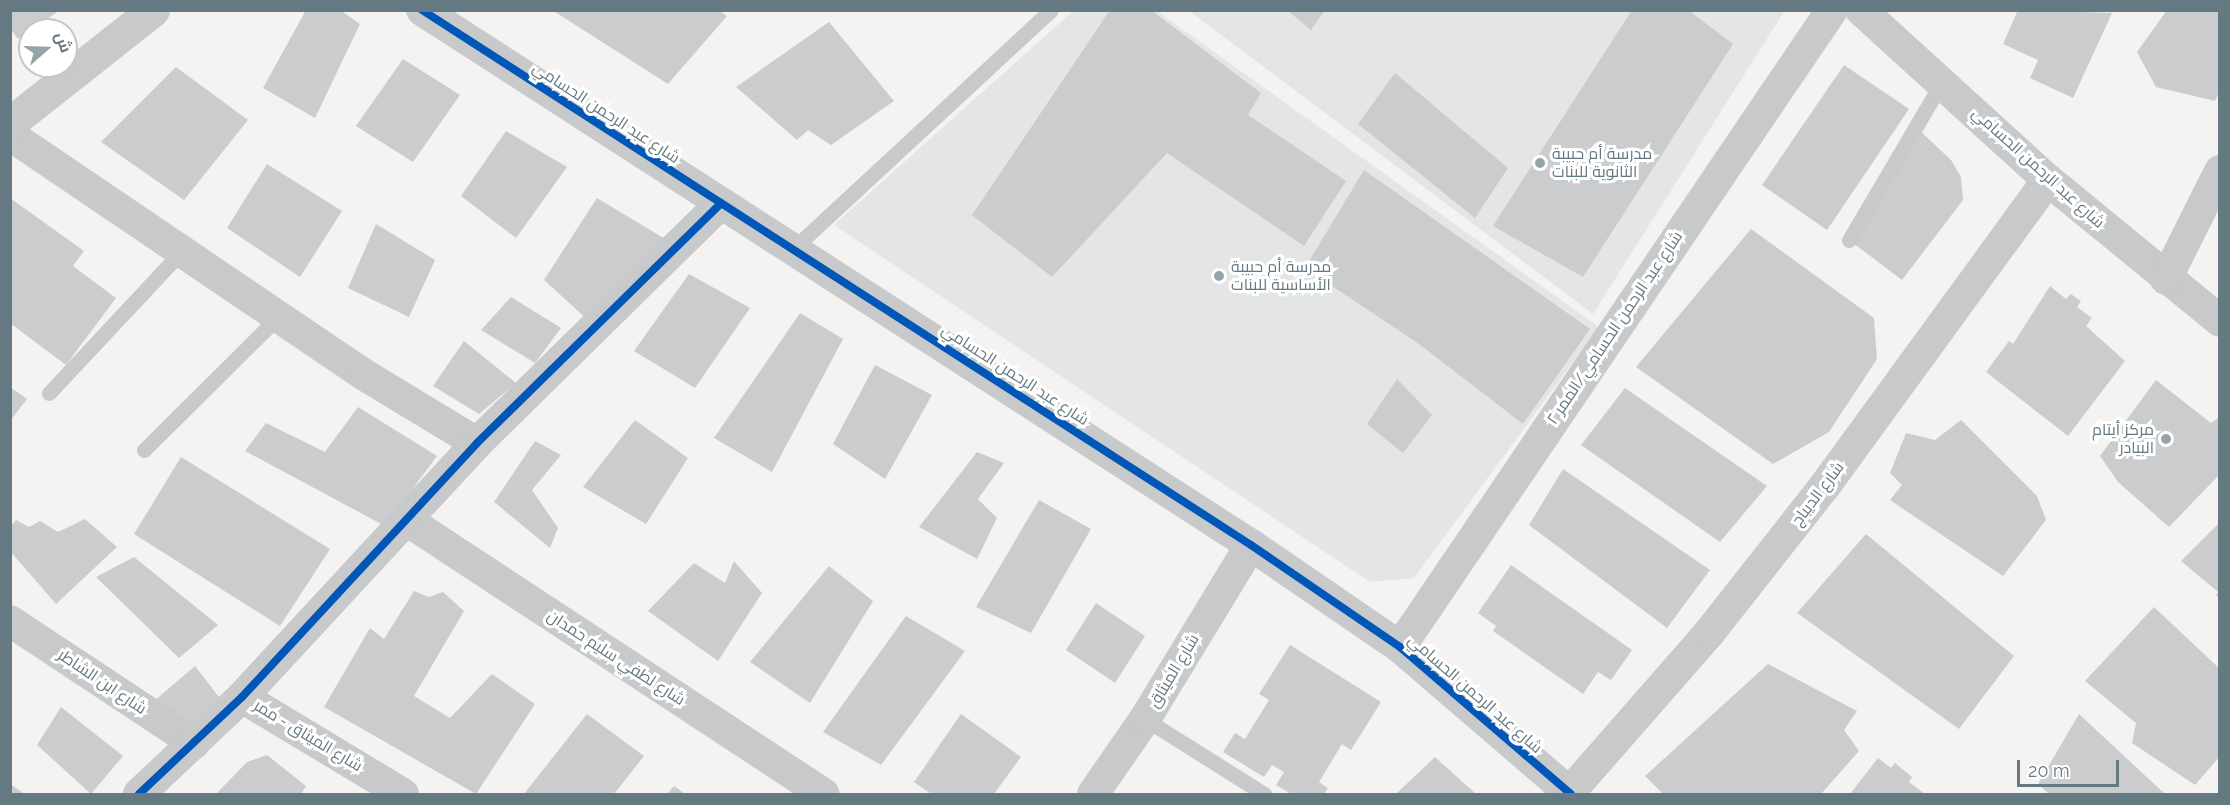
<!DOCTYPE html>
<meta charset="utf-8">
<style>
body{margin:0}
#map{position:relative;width:2230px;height:805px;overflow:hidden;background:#f4f3f2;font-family:Raleway,Cairo,sans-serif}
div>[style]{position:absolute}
.built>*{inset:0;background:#e4e5e5}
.building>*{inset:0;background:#cbcccd}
.service>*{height:15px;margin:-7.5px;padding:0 7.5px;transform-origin:7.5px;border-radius:7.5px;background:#c8c9ca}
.minor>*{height:32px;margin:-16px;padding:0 16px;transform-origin:16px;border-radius:16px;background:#c8c9ca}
.tertiary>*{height:33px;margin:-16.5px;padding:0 16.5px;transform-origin:16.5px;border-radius:16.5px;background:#c8c9ca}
.cycleway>*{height:8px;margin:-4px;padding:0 4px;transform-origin:4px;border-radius:4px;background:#0057b8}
.dots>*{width:16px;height:16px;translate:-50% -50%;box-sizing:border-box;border:3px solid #fff;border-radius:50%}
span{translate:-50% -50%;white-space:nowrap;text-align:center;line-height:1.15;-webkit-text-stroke:6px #fff;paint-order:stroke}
.street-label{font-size:16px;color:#647982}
.poi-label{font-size:16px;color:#647982}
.left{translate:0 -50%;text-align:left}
.right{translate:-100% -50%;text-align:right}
.frame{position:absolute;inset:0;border:12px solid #647982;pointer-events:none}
.north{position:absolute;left:18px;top:18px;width:60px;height:60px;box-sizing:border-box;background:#fff;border:2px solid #c1c9cd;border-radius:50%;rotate:70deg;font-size:16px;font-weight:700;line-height:24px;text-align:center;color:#647982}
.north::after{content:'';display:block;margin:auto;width:21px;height:27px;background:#96a4a9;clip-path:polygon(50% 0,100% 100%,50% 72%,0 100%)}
.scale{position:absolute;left:2017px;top:760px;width:102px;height:27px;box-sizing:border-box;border:3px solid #647982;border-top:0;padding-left:8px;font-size:18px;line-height:21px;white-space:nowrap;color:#647982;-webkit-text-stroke:4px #fff;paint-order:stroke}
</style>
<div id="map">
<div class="built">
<div style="clip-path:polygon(1785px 10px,1593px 314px,1189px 11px)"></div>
<div style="clip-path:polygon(1073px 11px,1157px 11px,1599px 327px,1414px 578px,1370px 582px,834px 225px)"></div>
</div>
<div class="building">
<div style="clip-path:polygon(10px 10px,60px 10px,18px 39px,10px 28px)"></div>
<div style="clip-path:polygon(306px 10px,340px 10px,360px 24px,315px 118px,263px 88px)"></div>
<div style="clip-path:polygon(552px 10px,718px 10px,727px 16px,668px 84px)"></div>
<div style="clip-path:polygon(1110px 10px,1151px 10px,1261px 93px,1248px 115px,1346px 181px,1304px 246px,1167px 153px,1052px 277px,972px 215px)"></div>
<div style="clip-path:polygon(1287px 10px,1325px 10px,1311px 30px)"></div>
<div style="clip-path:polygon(1632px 10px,1688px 10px,1733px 44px,1583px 277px,1493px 226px)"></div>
<div style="clip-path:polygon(2018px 10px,2112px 13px,2073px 98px,2030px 78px,2038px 60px,2003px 44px)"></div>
<div style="clip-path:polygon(2167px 10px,2220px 10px,2220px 90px,2215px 101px,2156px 87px,2137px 52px)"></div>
<div style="clip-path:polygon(829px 22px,894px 101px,831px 145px,808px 130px,797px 140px,736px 87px)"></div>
<div style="clip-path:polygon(403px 59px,460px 95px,413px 162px,356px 126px)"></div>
<div style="clip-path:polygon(1844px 65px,1909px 109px,1827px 230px,1762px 185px)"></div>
<div style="clip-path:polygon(176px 67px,248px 120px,184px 200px,101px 142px)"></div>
<div style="clip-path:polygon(1395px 73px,1508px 168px,1475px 218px,1358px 124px)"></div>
<div style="clip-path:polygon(1916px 127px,1951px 160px,1961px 177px,1963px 200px,1902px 280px,1849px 240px)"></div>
<div style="clip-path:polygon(506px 131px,567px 167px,516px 238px,461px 196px)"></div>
<div style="clip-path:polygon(267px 164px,342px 211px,300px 277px,227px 228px)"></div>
<div style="clip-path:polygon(1364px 170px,1590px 329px,1523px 424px,1419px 344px,1305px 268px)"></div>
<div style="clip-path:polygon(10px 198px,84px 251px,73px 266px,116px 298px,66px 365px,10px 323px)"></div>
<div style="clip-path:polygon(597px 198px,667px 240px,590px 322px,544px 280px)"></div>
<div style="clip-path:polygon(376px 224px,435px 260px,409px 317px,348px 288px)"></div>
<div style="clip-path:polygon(1751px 229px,1874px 318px,1877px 359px,1829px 432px,1773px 464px,1636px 367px)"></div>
<div style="clip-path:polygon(689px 274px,750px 308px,695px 388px,634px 351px)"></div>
<div style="clip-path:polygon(2050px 286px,2066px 299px,2071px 294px,2081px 301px,2077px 307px,2092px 318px,2086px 326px,2125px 361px,2068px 436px,1986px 372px,2009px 341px,2013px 344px)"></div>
<div style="clip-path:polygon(511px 297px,561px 328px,535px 363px,481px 330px)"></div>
<div style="clip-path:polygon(800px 313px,843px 339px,772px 472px,714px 438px)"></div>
<div style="clip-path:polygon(464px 341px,516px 383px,479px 414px,433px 386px)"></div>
<div style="clip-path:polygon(875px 365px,932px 395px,885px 479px,833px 444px)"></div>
<div style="clip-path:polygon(1397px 379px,1432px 415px,1403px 453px,1367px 424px)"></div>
<div style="clip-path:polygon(2156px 380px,2211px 423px,2220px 417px,2220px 474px,2169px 527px,2118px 482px,2100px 456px)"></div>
<div style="clip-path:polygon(10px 387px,27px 399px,10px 421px)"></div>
<div style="clip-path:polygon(1625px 388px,1767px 486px,1720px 542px,1581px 445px)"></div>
<div style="clip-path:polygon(358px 407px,437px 456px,385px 526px,245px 451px,266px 423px,325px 452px)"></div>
<div style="clip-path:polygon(635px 420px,688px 458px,646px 524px,583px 487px)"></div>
<div style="clip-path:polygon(1961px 420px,2037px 496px,2046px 520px,2003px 576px,1890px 500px,1902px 485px,1890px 473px,1906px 433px,1935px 440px)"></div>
<div style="clip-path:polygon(535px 441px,561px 455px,532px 490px,558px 528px,550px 548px,494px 502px)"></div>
<div style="clip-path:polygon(977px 452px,1004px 463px,978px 499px,997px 518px,977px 559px,919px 527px)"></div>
<div style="clip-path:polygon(181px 457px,330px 549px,280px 626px,134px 534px)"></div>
<div style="clip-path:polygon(1563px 469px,1710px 570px,1667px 628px,1529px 525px)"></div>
<div style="clip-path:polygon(1039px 500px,1091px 529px,1031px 633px,976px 607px)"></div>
<div style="clip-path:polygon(85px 519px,117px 547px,56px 604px,10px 551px,10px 527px,16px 520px,29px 527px,40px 521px,58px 532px)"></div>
<div style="clip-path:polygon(2220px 522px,2220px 599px,2216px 595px,2218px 592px,2181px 561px)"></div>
<div style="clip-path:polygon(1866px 534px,2014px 656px,1959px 729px,1797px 613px)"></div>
<div style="clip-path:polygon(134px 557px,218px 625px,179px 658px,96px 577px)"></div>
<div style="clip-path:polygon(734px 561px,762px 593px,718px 661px,648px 611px,694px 563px,725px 583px)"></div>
<div style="clip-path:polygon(1511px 565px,1632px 650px,1611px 680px,1598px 672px,1583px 694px,1493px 631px,1496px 626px,1478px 613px)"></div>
<div style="clip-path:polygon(829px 566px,873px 601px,810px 703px,750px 662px)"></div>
<div style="clip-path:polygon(414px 591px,429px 597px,443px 592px,464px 611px,414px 696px,450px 718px,492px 674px,535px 704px,476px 794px,324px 707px,370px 628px,384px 639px)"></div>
<div style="clip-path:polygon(1096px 603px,1145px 636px,1115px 683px,1066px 650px)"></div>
<div style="clip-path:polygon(2154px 607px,2220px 669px,2220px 756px,2195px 785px,2132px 743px,2136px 723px,2085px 681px)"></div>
<div style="clip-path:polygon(906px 616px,965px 651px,881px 765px,823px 732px)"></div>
<div style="clip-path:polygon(1290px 645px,1381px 702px,1351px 750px,1342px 744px,1319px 782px,1328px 788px,1324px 794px,1291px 794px,1276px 785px,1284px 772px,1272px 765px,1264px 777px,1223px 752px,1235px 733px,1245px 739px,1269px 700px,1259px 694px)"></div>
<div style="clip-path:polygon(1768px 664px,1857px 711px,1844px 730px,1859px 751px,1821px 794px,1663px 794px,1645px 776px)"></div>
<div style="clip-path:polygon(195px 666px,219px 697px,199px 727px,154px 701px)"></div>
<div style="clip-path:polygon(61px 707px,123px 756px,91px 794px,37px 745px)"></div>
<div style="clip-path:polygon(587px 714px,644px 756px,614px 794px,524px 794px)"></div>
<div style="clip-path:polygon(961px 714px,1021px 757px,994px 794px,931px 794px,914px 782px)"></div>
<div style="clip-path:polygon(2079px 714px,2165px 794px,2049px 794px,2038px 784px)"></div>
<div style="clip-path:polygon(267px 755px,306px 786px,301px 794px,216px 794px,247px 762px)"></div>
<div style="clip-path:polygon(1435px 757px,1476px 794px,1396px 794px)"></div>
<div style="clip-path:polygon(1878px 758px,1891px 768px,1895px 763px,1912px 777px,1909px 782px,1925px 794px,1850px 794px)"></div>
<div style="clip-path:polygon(10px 784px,25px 794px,10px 794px)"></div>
<div style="clip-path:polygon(674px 786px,685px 794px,667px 794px)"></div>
</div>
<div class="service">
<div style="left:1849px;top:240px;width:183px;rotate:-59.5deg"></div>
<div style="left:795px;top:247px;width:349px;rotate:-42.8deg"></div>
<div style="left:49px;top:393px;width:193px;rotate:-46.9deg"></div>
<div style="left:144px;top:450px;width:189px;rotate:-44.8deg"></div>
<div style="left:1145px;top:719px;width:141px;rotate:32.2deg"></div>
</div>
<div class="minor">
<div style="left:422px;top:10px;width:987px;rotate:32.84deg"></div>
<div style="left:1251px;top:545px;width:181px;rotate:34.4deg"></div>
<div style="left:1400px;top:647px;width:225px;rotate:40.7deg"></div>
<div style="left:1861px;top:10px;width:253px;rotate:42.3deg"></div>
<div style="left:2048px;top:180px;width:222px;rotate:39.3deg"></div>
<div style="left:10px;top:135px;width:426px;rotate:34.1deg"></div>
<div style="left:363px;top:374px;width:133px;rotate:31.2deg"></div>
<div style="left:2166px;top:279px;width:121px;rotate:-63.4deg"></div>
<div style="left:408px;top:521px;width:497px;rotate:33.3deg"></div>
<div style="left:10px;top:621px;width:221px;rotate:33.5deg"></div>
<div style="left:1400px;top:647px;width:770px;rotate:-55.86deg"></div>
<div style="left:242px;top:697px;width:188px;rotate:31.1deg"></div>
<div style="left:1569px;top:793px;width:213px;rotate:-48.8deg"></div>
<div style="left:1709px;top:633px;width:186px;rotate:-51.8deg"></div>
<div style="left:1824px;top:487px;width:380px;rotate:-53.9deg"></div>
<div style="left:139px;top:794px;width:141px;rotate:-43.3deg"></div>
<div style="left:242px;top:697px;width:346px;rotate:-47.2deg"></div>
<div style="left:477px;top:443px;width:342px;rotate:-44.5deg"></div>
<div style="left:1093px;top:794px;width:91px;rotate:-55.3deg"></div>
<div style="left:1145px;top:719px;width:204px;rotate:-58.7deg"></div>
</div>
<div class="tertiary">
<div style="left:10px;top:123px;width:182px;rotate:-38.3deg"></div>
</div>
<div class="cycleway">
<div style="left:422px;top:10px;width:987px;rotate:32.84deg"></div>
<div style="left:1251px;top:545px;width:181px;rotate:34.4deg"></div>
<div style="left:1400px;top:647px;width:225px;rotate:40.7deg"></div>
<div style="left:139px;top:794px;width:141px;rotate:-43.3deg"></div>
<div style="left:242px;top:697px;width:346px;rotate:-47.2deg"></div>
<div style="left:477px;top:443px;width:342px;rotate:-44.5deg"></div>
</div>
<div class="dots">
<div style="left:1540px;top:163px;background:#96a4a9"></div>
<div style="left:1219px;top:276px;background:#96a4a9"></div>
<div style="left:2166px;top:439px;background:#96a4a9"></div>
</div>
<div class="street-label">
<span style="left:606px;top:113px;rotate:33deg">شارع عبد الرحمن الحسامي</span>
<span style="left:2038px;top:168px;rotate:42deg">شارع عبد الرحمن الحسامي</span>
<span style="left:1615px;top:328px;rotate:-56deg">شارع عبد الرحمن الحسامي/الممر ٢</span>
<span style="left:1015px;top:375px;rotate:33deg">شارع عبد الرحمن الحسامي</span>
<span style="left:1818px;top:494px;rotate:-53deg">شارع الديباج</span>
<span style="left:616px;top:658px;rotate:33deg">شارع لطفي سليم حمدان</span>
<span style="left:1174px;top:671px;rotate:-59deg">شارع الميثاق</span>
<span style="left:102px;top:682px;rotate:34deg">شارع ابن الشاطر</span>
<span style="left:1475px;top:694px;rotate:41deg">شارع عبد الرحمن الحسامي</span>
<span style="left:308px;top:736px;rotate:31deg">شارع الميثاق - ممر</span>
</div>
<div class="poi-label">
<span class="left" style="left:1552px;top:163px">مدرسة أم حبيبة<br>الثانوية للبنات</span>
<span class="left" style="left:1231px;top:276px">مدرسة أم حبيبة<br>الأساسية للبنات</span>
<span class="right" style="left:2154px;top:439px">مركز أيتام<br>البيادر</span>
</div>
<div class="frame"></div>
<div class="north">ش</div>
<div class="scale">20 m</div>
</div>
